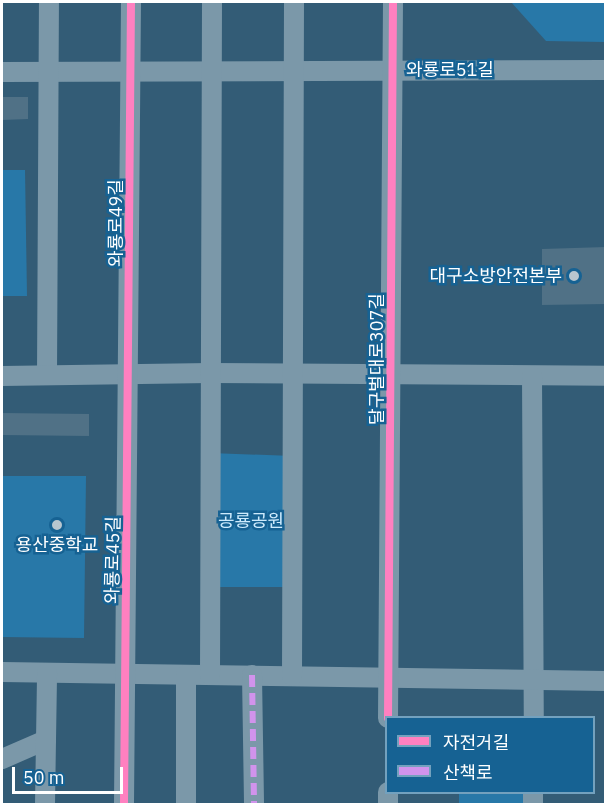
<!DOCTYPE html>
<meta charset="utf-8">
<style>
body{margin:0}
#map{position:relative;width:607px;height:806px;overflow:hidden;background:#335c76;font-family:"IBM Plex Sans","Noto Sans KR",sans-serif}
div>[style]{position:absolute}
.green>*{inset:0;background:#2878a8}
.building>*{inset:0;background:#507186}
.minor>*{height:20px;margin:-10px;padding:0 10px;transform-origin:10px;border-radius:10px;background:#7b98a9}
.quiet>*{height:6px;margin-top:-3px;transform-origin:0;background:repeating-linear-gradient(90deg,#d193ec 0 12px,transparent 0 18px)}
.cycleway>*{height:8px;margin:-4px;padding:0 4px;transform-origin:4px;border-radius:4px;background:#ff80c0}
.dots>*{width:16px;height:16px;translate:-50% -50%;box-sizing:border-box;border:3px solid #166293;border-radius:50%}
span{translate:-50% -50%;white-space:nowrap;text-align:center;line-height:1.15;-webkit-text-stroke:5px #166293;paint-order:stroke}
.street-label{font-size:18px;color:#fff}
.poi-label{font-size:18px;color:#fff}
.right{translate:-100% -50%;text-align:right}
.park-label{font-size:18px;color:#cdeafc}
.frame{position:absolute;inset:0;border:3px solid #fff;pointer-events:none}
.legend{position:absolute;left:385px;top:716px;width:210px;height:78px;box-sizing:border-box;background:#166293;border:2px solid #73a1be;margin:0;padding:8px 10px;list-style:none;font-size:18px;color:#fff}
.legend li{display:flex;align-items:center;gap:12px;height:30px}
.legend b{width:30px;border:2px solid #73a1be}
.scale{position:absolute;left:12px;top:767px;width:111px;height:27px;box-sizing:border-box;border:3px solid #fff;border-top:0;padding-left:8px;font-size:18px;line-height:21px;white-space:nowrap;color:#fff;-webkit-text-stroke:4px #166293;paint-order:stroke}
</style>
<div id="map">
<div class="green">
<div style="clip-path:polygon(511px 2px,605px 2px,605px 42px,546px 41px)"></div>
<div style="clip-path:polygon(2px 170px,25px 170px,27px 296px,2px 296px)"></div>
<div style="clip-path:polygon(210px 453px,293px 456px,292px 587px,210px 587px)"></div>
<div style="clip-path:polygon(2px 476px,86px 476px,84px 638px,2px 637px)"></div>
<div style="clip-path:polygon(459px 793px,525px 793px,524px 804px,459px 804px)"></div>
</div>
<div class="building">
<div style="clip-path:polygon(2px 97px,28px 97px,28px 119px,2px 120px)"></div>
<div style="clip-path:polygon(606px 247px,606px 304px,542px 305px,542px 249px)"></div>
<div style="clip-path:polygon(2px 413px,89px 414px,89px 436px,2px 435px)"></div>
</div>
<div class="minor">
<div style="left:2px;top:72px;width:604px;rotate:-0.19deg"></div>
<div style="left:47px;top:375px;width:373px;rotate:-89.7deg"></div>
<div style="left:2px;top:376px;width:208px;rotate:-0.8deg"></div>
<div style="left:210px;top:373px;width:396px;rotate:0.4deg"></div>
<div style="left:532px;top:376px;width:342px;rotate:89.7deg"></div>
<div style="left:2px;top:672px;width:604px;rotate:0.85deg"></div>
<div style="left:186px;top:675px;width:129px;rotate:90deg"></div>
<div style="left:210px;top:675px;width:673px;rotate:-89.83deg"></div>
<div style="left:252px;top:675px;width:129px;rotate:89.1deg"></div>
<div style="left:292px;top:676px;width:674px;rotate:-89.83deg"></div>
<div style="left:388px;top:718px;width:716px;rotate:-89.6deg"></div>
<div style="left:2px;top:759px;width:48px;rotate:-23.4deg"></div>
<div style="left:45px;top:804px;width:131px;rotate:-89.1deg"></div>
<div style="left:124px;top:804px;width:802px;rotate:-89.5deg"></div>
<div style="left:388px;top:804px;width:12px;rotate:-90deg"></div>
<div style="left:533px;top:804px;width:12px;rotate:-90deg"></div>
</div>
<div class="quiet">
<div style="left:252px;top:675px;width:129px;rotate:89.1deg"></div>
</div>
<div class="cycleway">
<div style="left:388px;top:718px;width:716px;rotate:-89.6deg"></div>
<div style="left:124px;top:804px;width:802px;rotate:-89.5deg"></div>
</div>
<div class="dots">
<div style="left:574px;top:276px;background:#b8c6cf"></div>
<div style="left:57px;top:525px;background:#b8c6cf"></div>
</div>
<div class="street-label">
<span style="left:450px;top:70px">와룡로51길</span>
<span style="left:116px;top:223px;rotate:-90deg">와룡로49길</span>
<span style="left:377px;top:359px;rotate:-90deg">달구벌대로307길</span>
<span style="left:113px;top:560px;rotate:-89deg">와룡로45길</span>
</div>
<div class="poi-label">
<span class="right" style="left:562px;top:276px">대구소방안전본부</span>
<span style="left:57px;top:545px">용산중학교</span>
</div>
<div class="park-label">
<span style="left:251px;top:521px">공룡공원</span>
</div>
<div class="frame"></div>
<ul class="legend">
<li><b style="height:8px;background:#ff80c0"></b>자전거길</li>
<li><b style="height:8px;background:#d193ec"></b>산책로</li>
</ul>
<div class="scale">50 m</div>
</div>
